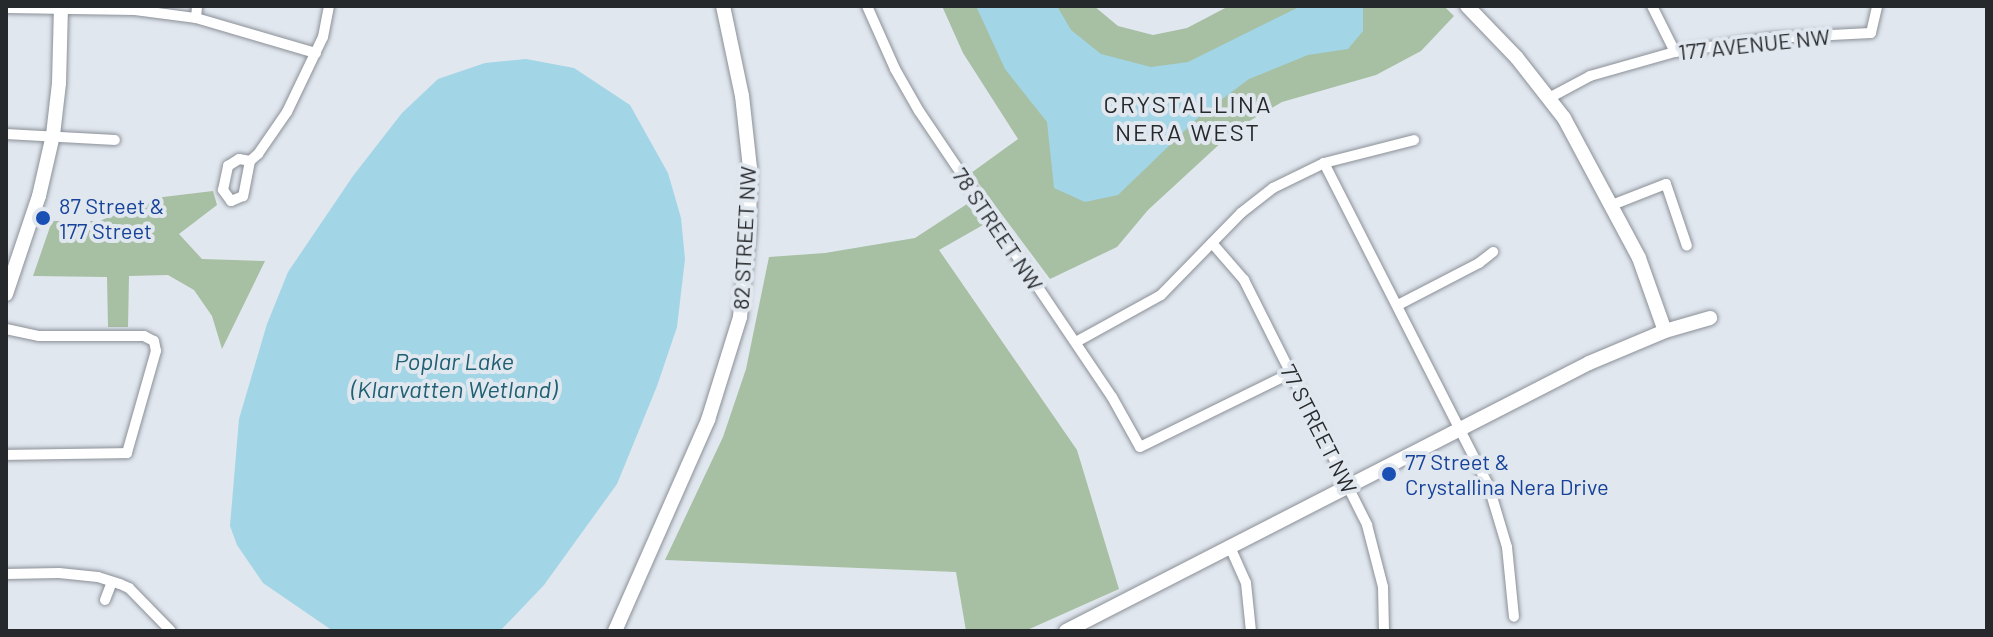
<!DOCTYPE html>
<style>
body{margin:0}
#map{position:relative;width:1993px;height:637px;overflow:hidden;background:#e1e7ef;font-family:Barlow,sans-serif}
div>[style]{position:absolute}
.green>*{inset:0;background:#a7bfa3}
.water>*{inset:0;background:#a2d5e6}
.roads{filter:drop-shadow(0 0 2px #8b9097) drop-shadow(0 0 2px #8b9097)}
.street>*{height:10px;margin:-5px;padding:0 5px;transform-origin:5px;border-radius:5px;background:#fff}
.secondary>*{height:14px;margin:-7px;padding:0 7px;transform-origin:7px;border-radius:7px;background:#fff}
.dots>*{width:22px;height:22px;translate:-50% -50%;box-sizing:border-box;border:4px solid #e1e7ef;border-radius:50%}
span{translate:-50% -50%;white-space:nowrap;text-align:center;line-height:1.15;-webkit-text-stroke:8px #e1e7ef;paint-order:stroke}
.street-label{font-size:22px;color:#26292c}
.transit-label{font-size:22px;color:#164399}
.left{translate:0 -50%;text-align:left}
.neighbourhood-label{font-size:24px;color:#26292c;letter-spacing:2px}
.water-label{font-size:24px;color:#1f6072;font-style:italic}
.frame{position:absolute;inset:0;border:8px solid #26292c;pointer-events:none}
</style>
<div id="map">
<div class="green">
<div style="clip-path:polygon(942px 6px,1094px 6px,1118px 26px,1153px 35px,1187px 28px,1229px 6px,1444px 6px,1454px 16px,1421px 51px,1376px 75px,1282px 102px,1236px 129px,1148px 210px,1117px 247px,1050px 279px,971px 173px,1018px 139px,963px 53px)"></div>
<div style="clip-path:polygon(213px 191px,217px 205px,179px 234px,202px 259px,265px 261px,222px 349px,212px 316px,194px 290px,168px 275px,129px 276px,128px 327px,108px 327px,107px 277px,33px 276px,52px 221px,99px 221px,163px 197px)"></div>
<div style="clip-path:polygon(967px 204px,983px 225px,939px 250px,1077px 450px,1119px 589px,1025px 631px,966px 631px,956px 572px,665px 560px,723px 437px,746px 369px,769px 257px,825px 253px,915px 238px)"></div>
</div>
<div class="water">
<div style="clip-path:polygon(976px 6px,1057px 6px,1071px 30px,1101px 54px,1151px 67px,1188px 62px,1301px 6px,1363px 6px,1363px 31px,1348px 49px,1308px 55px,1249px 79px,1201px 115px,1118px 195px,1085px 202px,1054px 188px,1047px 122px,1005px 69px)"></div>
<div style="clip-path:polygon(526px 59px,574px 68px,630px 105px,668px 173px,681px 218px,685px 259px,677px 327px,657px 386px,617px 484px,544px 585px,500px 631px,333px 631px,263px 583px,237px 545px,230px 526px,239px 419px,267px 324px,288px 272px,353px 176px,402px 113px,438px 79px,485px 63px)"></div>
</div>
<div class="roads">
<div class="street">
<div style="left:867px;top:6px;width:69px;rotate:66deg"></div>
<div style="left:895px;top:69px;width:48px;rotate:60.3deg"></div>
<div style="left:919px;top:111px;width:345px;rotate:56deg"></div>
<div style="left:1112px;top:397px;width:57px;rotate:60.8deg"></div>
<div style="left:1140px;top:447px;width:168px;rotate:-26.1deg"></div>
<div style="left:1652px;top:6px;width:51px;rotate:63.4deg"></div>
<div style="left:6px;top:8px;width:129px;rotate:0.9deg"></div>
<div style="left:135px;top:10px;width:62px;rotate:7.5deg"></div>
<div style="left:196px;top:18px;width:125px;rotate:16.3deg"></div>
<div style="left:196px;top:18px;width:12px;rotate:-85deg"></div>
<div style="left:1549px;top:98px;width:47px;rotate:-28.2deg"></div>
<div style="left:1590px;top:76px;width:88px;rotate:-15.8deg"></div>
<div style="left:1675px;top:52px;width:98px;rotate:-8.2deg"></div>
<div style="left:1772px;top:38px;width:99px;rotate:-2.9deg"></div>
<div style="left:1871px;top:33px;width:28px;rotate:-77deg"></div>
<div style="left:6px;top:134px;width:109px;rotate:3.2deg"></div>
<div style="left:250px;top:161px;width:36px;rotate:101deg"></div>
<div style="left:243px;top:196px;width:13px;rotate:157deg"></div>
<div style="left:231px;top:201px;width:14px;rotate:-126deg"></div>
<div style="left:223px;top:190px;width:25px;rotate:-78deg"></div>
<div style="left:228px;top:166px;width:13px;rotate:-32deg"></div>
<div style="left:239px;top:159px;width:11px;rotate:10deg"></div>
<div style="left:250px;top:161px;width:11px;rotate:-41deg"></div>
<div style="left:258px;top:154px;width:51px;rotate:-55.4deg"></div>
<div style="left:287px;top:112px;width:83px;rotate:-64.4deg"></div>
<div style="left:323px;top:37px;width:32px;rotate:-79deg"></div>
<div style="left:1324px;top:163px;width:364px;rotate:63deg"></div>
<div style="left:1489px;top:487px;width:63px;rotate:73.3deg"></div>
<div style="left:1507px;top:547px;width:70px;rotate:84.3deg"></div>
<div style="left:1612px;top:205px;width:58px;rotate:-21.3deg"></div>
<div style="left:1666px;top:184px;width:65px;rotate:71.3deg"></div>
<div style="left:1212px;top:243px;width:49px;rotate:49.1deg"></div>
<div style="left:1244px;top:280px;width:274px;rotate:63.3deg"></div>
<div style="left:1367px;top:525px;width:64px;rotate:75.5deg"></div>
<div style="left:1383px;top:587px;width:44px;rotate:88.7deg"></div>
<div style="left:1398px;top:305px;width:91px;rotate:-27.4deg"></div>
<div style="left:1479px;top:263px;width:18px;rotate:-38deg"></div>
<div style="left:6px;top:329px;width:34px;rotate:12deg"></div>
<div style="left:39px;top:336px;width:105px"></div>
<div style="left:144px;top:336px;width:11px;rotate:27deg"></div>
<div style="left:154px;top:341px;width:10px;rotate:79deg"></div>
<div style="left:156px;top:351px;width:106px;rotate:105.9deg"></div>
<div style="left:127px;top:453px;width:121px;rotate:179.1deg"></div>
<div style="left:1076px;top:342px;width:97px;rotate:-28.9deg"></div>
<div style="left:1161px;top:295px;width:115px;rotate:-45.7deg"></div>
<div style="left:1241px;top:213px;width:41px;rotate:-38deg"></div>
<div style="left:1273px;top:188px;width:57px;rotate:-26.1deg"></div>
<div style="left:1324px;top:163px;width:93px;rotate:-14.3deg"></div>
<div style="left:1230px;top:547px;width:39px;rotate:66deg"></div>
<div style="left:1246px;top:583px;width:48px;rotate:84.1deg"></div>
<div style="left:6px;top:574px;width:53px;rotate:-1.1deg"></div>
<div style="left:59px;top:573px;width:39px;rotate:6deg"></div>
<div style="left:98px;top:577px;width:23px;rotate:18deg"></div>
<div style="left:120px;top:584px;width:10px;rotate:24deg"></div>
<div style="left:129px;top:588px;width:60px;rotate:45.7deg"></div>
<div style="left:105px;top:600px;width:19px;rotate:-69deg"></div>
</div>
<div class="secondary">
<div style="left:1467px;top:6px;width:72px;rotate:46.1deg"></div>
<div style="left:1517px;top:58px;width:76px;rotate:51.9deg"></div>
<div style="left:1564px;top:118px;width:159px;rotate:61.8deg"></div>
<div style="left:1639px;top:258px;width:77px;rotate:70.4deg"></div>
<div style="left:6px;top:294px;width:103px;rotate:-71.4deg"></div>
<div style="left:39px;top:196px;width:63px;rotate:-77.1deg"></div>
<div style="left:53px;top:135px;width:52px;rotate:-83.4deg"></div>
<div style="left:59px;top:83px;width:77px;rotate:-88.5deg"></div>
<div style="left:615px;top:631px;width:231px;rotate:-66.2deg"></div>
<div style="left:708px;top:420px;width:108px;rotate:-72.7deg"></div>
<div style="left:740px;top:317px;width:85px;rotate:-84deg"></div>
<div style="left:749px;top:232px;width:64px;rotate:-89.1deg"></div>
<div style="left:750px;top:168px;width:72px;rotate:-96.3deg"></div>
<div style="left:742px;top:96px;width:92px;rotate:-101.9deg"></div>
<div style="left:1066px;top:631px;width:588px;rotate:-27.13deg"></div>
<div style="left:1589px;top:363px;width:82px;rotate:-22.8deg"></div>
<div style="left:1665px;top:331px;width:47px;rotate:-16.1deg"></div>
</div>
</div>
<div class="dots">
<div style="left:43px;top:218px;background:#1a4fb4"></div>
<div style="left:1389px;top:474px;background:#1a4fb4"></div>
</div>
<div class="street-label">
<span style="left:1754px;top:44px;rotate:-6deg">177 AVENUE NW</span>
<span style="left:998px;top:229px;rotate:56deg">78 STREET NW</span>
<span style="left:744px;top:238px;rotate:-87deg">82 STREET NW</span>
<span style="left:1319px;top:429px;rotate:63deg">77 STREET NW</span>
</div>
<div class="transit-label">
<span class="left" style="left:59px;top:218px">87 Street &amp;<br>177 Street</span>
<span class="left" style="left:1405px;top:474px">77 Street &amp;<br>Crystallina Nera Drive</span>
</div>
<div class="neighbourhood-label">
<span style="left:1188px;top:118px">CRYSTALLINA<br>NERA WEST</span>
</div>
<div class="water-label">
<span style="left:454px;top:375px">Poplar Lake<br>(Klarvatten Wetland)</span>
</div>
<div class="frame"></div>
</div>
